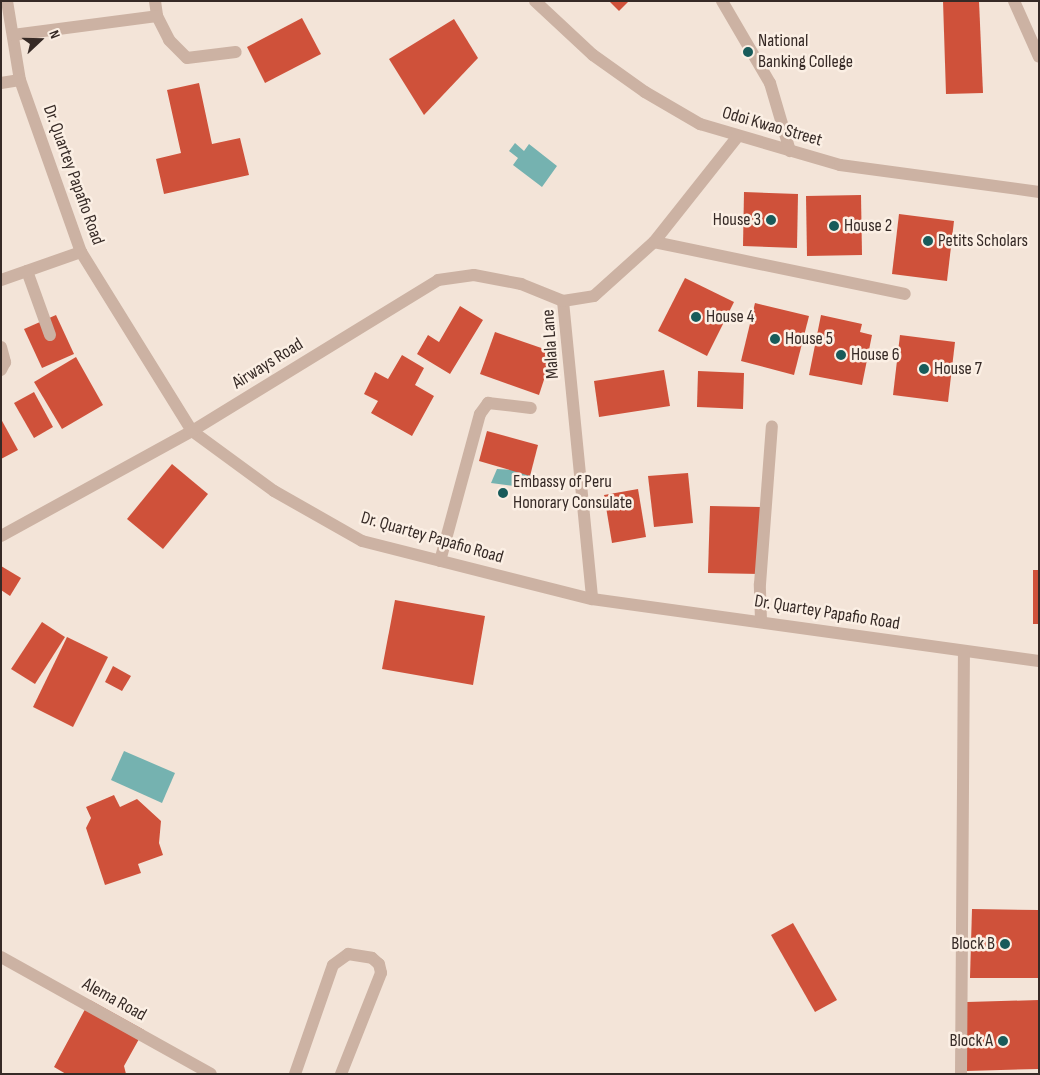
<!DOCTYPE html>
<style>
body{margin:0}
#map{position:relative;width:1040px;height:1075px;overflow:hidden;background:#f3e4d8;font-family:"Sofia Sans Condensed",sans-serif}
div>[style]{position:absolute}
.water>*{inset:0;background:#75b2b0}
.building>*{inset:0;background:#cf513a}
.minor>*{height:12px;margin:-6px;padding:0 6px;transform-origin:6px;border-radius:6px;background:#ccb2a3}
.dots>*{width:14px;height:14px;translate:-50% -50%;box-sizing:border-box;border:2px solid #fbefe4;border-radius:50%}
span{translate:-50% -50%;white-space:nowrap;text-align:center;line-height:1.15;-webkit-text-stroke:5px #fbefe4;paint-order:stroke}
.poi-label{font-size:18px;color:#362a26}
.left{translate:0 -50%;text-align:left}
.right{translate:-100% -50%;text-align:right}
.street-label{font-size:18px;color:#362a26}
.frame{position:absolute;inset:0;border:2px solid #362a26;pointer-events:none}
.north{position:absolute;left:15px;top:15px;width:50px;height:50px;-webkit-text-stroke:4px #fbefe4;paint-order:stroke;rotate:69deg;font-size:14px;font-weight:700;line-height:20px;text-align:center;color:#362a26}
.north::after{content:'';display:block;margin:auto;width:18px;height:22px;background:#362a26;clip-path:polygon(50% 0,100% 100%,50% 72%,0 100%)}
</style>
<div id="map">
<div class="water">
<div style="clip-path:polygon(515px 143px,524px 151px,529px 144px,557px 166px,542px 187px,513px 165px,518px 158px,509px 151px)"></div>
<div style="clip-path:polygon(497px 469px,531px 471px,530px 488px,491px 483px)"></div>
<div style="clip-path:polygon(124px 751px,175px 773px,162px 803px,111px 780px)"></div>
</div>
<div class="building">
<div style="clip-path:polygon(609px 1px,629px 1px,619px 11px)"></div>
<div style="clip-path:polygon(943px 1px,979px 1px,983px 93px,946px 94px)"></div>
<div style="clip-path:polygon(302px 18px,321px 54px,265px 83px,247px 47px)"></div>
<div style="clip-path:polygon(454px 19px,478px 58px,424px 115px,389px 59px)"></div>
<div style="clip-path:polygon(199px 83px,212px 144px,240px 138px,249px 175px,164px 194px,156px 159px,181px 153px,167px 90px)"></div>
<div style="clip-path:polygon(744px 192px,798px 194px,797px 248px,743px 246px)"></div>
<div style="clip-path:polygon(861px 195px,862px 255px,807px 256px,806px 196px)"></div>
<div style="clip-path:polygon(899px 214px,954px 221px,947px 281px,892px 274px)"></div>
<div style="clip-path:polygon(685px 278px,734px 302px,707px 356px,658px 331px)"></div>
<div style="clip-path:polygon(755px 303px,809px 316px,794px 375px,741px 361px)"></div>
<div style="clip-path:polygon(460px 306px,483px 320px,450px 374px,417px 354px,428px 335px,439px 342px)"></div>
<div style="clip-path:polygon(56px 315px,74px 354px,42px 368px,24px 329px)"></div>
<div style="clip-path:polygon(821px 315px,862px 324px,860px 332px,872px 335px,862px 385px,809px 375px)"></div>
<div style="clip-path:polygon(495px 332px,553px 352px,539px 395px,480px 374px)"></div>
<div style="clip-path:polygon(900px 335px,955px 342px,948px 402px,893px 395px)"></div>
<div style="clip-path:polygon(402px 355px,424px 368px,415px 385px,434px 396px,412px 436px,371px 413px,378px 401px,364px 394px,375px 372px,388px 379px)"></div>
<div style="clip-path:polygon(76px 357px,103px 405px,62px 429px,34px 382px)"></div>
<div style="clip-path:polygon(664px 370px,670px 406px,599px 417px,594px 381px)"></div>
<div style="clip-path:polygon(698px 371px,744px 373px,743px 409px,697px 407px)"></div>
<div style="clip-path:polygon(34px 392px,53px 427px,34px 438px,14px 403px)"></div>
<div style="clip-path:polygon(1px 419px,18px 450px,1px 459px)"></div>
<div style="clip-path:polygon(487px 431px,538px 445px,530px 476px,479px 461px)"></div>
<div style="clip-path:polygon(172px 464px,208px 494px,163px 549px,127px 519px)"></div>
<div style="clip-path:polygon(688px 473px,693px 523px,654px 527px,648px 476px)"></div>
<div style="clip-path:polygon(638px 489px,646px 537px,612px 543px,604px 495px)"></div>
<div style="clip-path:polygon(710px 506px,761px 507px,760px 574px,708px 573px)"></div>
<div style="clip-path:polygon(1px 566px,21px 578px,10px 596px,1px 590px)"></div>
<div style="clip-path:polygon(1033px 570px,1039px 570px,1039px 624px,1033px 624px)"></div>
<div style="clip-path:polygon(395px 600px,485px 616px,473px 685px,382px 669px)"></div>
<div style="clip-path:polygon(42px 622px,65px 637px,35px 684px,11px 669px)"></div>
<div style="clip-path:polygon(67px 637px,108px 657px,73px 727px,33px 707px)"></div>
<div style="clip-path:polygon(113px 666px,131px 676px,122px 691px,105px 682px)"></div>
<div style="clip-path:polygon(114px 795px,120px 807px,137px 799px,161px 821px,159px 843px,163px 855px,138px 864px,141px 873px,105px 885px,86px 828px,91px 818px,86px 807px)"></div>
<div style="clip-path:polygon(972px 909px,1039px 910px,1039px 978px,970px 978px)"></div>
<div style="clip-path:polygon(793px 923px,837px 1000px,815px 1012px,771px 935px)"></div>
<div style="clip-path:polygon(90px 1000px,144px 1030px,124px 1066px,126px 1074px,66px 1074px,54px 1067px)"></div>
<div style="clip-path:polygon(1039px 1000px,1038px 1069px,966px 1071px,967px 1002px)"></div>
</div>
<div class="minor">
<div style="left:7px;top:1px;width:80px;rotate:80.7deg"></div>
<div style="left:20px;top:80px;width:182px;rotate:70.5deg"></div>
<div style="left:81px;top:252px;width:211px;rotate:58.2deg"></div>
<div style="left:192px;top:431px;width:102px;rotate:36.2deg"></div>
<div style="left:274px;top:491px;width:101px;rotate:29.6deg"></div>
<div style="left:362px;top:541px;width:237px;rotate:14.2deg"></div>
<div style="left:592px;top:599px;width:451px;rotate:7.9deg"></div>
<div style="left:155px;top:1px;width:15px;rotate:82deg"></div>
<div style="left:157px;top:16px;width:27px;rotate:63deg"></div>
<div style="left:169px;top:40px;width:25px;rotate:45deg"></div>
<div style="left:187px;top:58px;width:49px;rotate:-7deg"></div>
<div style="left:535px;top:1px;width:79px;rotate:43deg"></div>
<div style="left:593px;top:55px;width:64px;rotate:35.4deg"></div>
<div style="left:645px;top:92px;width:64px;rotate:30.2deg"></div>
<div style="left:700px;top:124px;width:146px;rotate:16.3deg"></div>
<div style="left:840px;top:165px;width:201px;rotate:7.7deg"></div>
<div style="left:722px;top:1px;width:95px;rotate:59.7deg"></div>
<div style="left:770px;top:83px;width:71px;rotate:73.6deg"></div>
<div style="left:1014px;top:1px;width:61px;rotate:65.9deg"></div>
<div style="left:13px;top:35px;width:145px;rotate:-7.5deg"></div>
<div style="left:1px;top:83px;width:19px;rotate:-9deg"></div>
<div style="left:654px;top:242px;width:256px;rotate:11.7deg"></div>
<div style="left:27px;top:271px;width:68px;rotate:70.2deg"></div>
<div style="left:1px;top:280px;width:85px;rotate:-19.3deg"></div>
<div style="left:563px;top:301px;width:299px;rotate:84.4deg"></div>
<div style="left:563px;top:301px;width:31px;rotate:-9deg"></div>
<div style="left:594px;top:296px;width:81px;rotate:-42deg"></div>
<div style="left:654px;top:242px;width:135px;rotate:-51.6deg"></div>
<div style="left:1px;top:347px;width:16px;rotate:75deg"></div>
<div style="left:5px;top:362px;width:9px;rotate:117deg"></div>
<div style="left:1px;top:536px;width:218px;rotate:-28.8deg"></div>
<div style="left:192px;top:431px;width:289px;rotate:-31.5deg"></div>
<div style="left:438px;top:280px;width:36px;rotate:-8deg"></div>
<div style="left:474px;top:275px;width:48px;rotate:10.8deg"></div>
<div style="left:521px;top:284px;width:45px;rotate:22deg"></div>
<div style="left:440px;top:561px;width:152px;rotate:-74.8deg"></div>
<div style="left:480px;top:414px;width:14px;rotate:-54deg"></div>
<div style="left:488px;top:403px;width:43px;rotate:6.6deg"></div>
<div style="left:761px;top:620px;width:36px;rotate:-92deg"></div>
<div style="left:760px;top:584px;width:158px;rotate:-85.7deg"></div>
<div style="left:1px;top:957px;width:240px;rotate:29.1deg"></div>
<div style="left:295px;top:1074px;width:115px;rotate:-70.8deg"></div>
<div style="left:333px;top:965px;width:19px;rotate:-36deg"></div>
<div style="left:348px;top:954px;width:24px;rotate:9deg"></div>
<div style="left:372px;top:958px;width:9px;rotate:41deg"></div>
<div style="left:379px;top:964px;width:9px;rotate:77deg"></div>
<div style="left:381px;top:973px;width:109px;rotate:111.6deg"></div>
<div style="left:961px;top:1074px;width:421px;rotate:-89.6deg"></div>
</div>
<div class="dots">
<div style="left:748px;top:52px;background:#185b5a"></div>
<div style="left:771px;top:220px;background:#185b5a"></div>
<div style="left:834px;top:226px;background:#185b5a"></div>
<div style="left:928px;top:241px;background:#185b5a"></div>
<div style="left:696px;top:317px;background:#185b5a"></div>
<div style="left:775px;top:339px;background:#185b5a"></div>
<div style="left:841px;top:355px;background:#185b5a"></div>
<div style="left:924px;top:369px;background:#185b5a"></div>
<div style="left:503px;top:493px;background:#185b5a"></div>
<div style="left:1005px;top:944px;background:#185b5a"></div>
<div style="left:1003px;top:1041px;background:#185b5a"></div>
</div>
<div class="poi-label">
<span class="left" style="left:758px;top:52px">National<br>Banking College</span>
<span class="right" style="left:761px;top:220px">House 3</span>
<span class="left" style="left:844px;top:226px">House 2</span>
<span class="left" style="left:938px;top:241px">Petits Scholars</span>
<span class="left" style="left:706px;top:317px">House 4</span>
<span class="left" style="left:785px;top:339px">House 5</span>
<span class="left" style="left:851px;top:355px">House 6</span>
<span class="left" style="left:934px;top:369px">House 7</span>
<span class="left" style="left:513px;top:493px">Embassy of Peru<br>Honorary Consulate</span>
<span class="right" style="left:995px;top:944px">Block B</span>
<span class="right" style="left:993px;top:1041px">Block A</span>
</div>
<div class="street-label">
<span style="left:772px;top:127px;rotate:16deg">Odoi Kwao Street</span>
<span style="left:73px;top:175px;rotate:70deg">Dr. Quartey Papafio Road</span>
<span style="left:551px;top:344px;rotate:-94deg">Malala Lane</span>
<span style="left:268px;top:364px;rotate:-32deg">Airways Road</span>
<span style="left:432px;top:538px;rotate:16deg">Dr. Quartey Papafio Road</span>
<span style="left:827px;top:613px;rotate:9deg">Dr. Quartey Papafio Road</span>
<span style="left:114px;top:1000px;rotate:29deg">Alema Road</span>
</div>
<div class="frame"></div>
<div class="north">N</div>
</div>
